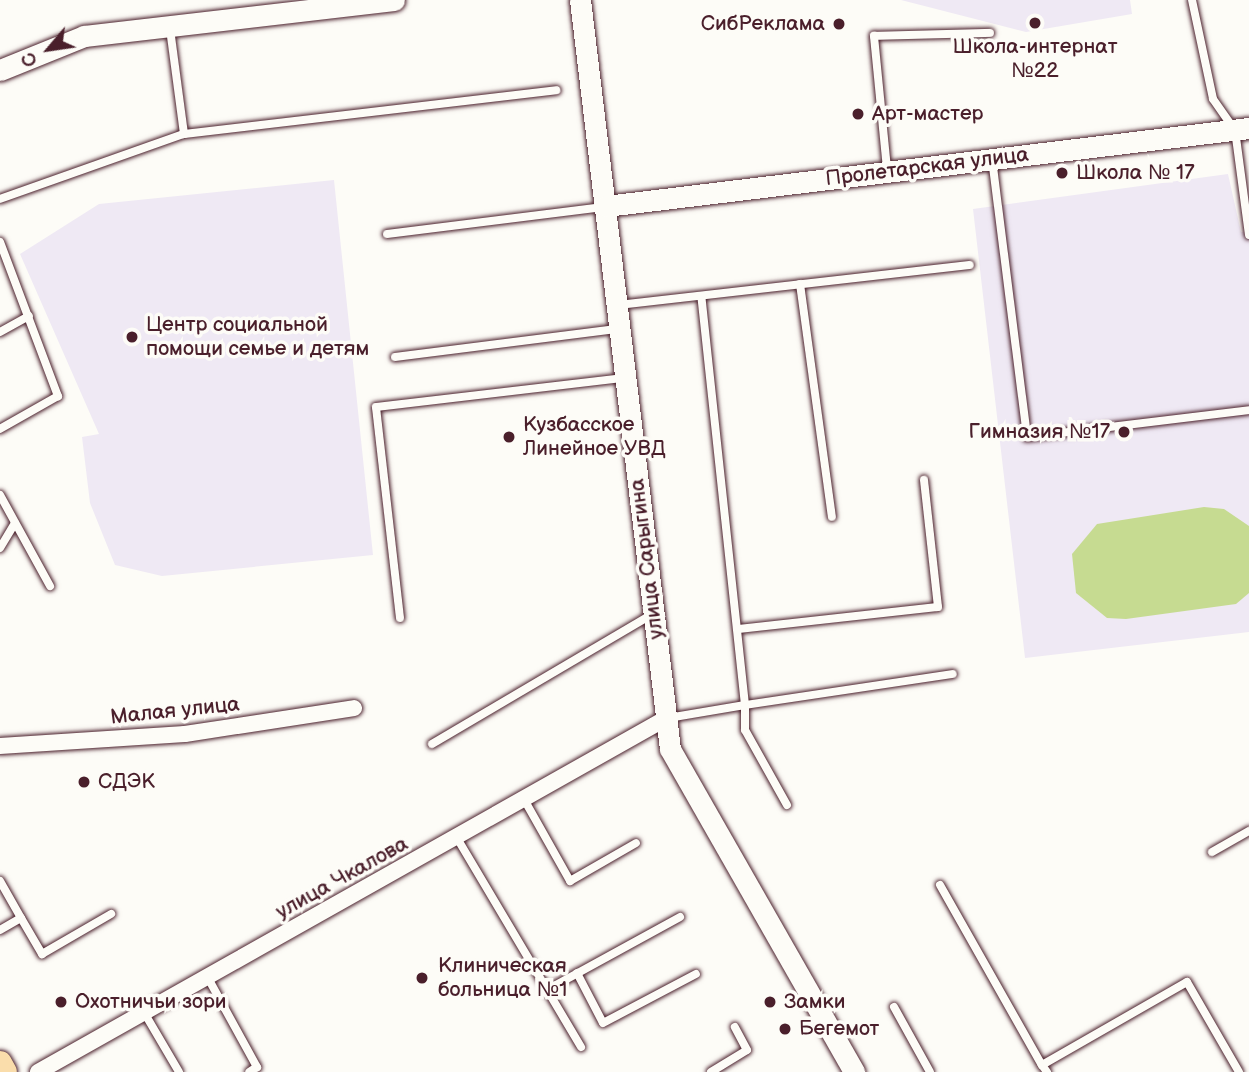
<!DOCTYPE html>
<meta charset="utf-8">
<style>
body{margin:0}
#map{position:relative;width:1249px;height:1072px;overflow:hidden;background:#fdfcf7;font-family:"Balsamiq Sans",sans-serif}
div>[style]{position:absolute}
.built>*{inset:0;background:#efe9f4}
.green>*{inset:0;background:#c6db91}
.roads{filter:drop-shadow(0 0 2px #4a1f2b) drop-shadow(0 0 2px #4a1f2b)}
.lane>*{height:8px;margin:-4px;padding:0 4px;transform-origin:4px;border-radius:4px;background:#fdfcf7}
.street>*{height:16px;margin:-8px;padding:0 8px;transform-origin:8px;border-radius:8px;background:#fdfcf7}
.secondary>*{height:21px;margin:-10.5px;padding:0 10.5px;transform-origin:10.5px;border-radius:10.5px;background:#fdfcf7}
.primary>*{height:24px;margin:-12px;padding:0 12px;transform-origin:12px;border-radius:12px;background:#faddab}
.dots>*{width:19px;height:19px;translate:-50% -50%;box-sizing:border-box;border:4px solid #fdfcf7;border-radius:50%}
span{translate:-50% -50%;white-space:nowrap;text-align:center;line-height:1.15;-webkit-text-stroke:7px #fdfcf7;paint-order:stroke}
.poi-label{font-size:21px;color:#4a1f2b}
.right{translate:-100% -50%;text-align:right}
.left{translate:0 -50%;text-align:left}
.street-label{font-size:21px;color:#4a1f2b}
.north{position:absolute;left:14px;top:14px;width:70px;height:70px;-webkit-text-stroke:5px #fdfcf7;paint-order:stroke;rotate:241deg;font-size:19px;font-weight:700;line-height:28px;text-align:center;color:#4a1f2b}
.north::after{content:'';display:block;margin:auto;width:24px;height:32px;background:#4a1f2b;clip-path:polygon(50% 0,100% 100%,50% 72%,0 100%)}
</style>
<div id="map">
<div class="built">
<div style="clip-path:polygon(901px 0,1130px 0,1132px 14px,1026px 32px)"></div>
<div style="clip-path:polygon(1228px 174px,1241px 232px,1249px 231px,1249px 632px,1025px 658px,973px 209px)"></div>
<div style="clip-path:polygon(334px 180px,373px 555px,162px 576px,115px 565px,90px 503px,82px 437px,99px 434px,20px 254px,99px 204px)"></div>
</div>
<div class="green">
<div style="clip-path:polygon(1204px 507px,1224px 509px,1249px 526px,1249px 593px,1236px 604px,1126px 619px,1107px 618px,1076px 593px,1072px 554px,1097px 524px)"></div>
</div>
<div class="roads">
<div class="lane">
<div style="left:1192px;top:0;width:101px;rotate:78deg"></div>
<div style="left:1213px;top:99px;width:38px;rotate:55deg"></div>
<div style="left:1235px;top:130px;width:106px;rotate:82.4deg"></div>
<div style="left:170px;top:29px;width:106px;rotate:82.4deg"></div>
<div style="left:992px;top:159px;width:280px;rotate:82.8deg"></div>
<div style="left:1027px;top:437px;width:224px;rotate:-6.9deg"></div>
<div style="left:887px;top:169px;width:134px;rotate:-95.6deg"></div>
<div style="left:874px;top:36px;width:116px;rotate:-1.5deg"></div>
<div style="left:0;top:199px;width:195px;rotate:-19.5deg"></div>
<div style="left:184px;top:134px;width:375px;rotate:-6.7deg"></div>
<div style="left:387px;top:234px;width:218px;rotate:-7.1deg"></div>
<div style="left:0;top:242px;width:165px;rotate:69.4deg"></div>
<div style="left:58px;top:396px;width:67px;rotate:150.4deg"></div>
<div style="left:800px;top:284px;width:235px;rotate:82.2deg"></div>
<div style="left:618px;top:305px;width:354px;rotate:-6.5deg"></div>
<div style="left:0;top:332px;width:33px;rotate:-29deg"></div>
<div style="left:395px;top:357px;width:225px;rotate:-7.2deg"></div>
<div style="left:0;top:495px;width:104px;rotate:61.2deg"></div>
<div style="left:0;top:548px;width:29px;rotate:-59deg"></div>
<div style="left:400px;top:618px;width:212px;rotate:-96.5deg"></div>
<div style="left:376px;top:407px;width:250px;rotate:-6.7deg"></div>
<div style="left:738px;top:629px;width:201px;rotate:-6.3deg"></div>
<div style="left:938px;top:607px;width:128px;rotate:-96.3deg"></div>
<div style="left:668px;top:718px;width:78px;rotate:-9.6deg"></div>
<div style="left:745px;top:705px;width:411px;rotate:-96.1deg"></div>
<div style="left:432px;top:744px;width:256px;rotate:-30.5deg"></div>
<div style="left:525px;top:801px;width:92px;rotate:60.6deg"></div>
<div style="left:570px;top:881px;width:76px;rotate:-29.9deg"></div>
<div style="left:787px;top:805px;width:86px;rotate:-119.2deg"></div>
<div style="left:745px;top:730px;width:25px;rotate:-90deg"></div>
<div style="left:745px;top:705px;width:210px;rotate:-8.5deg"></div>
<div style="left:457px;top:838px;width:243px;rotate:59.3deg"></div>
<div style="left:1212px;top:852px;width:43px;rotate:-29.6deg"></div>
<div style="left:0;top:881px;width:43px;rotate:60.4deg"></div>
<div style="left:940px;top:885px;width:207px;rotate:60.5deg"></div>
<div style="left:0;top:930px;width:24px;rotate:-30deg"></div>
<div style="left:21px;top:918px;width:42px;rotate:59.7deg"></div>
<div style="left:42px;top:954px;width:80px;rotate:-30.1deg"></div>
<div style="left:577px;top:973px;width:56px;rotate:62.5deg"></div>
<div style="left:603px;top:1023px;width:105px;rotate:-27.8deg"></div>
<div style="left:208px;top:978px;width:102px;rotate:61.2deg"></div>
<div style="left:257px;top:1067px;width:9px;rotate:148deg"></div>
<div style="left:545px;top:991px;width:154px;rotate:-28.7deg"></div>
<div style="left:894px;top:1007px;width:74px;rotate:61deg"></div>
<div style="left:145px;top:1014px;width:67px;rotate:59.6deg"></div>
<div style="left:711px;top:1072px;width:42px;rotate:-31.4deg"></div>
<div style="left:747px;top:1050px;width:26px;rotate:-118deg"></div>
<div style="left:1047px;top:1072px;width:9px;rotate:-126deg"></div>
<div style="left:1042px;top:1065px;width:167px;rotate:-29.8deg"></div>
<div style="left:1187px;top:982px;width:104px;rotate:60deg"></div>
</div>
<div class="street">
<div style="left:0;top:746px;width:185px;rotate:-3.7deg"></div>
<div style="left:185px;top:734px;width:171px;rotate:-8.7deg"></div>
<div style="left:38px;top:1072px;width:720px;rotate:-29.38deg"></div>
</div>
<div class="secondary">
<div style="left:580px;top:0;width:754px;rotate:83.15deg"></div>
<div style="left:670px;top:749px;width:372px;rotate:60.3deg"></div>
<div style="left:0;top:70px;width:91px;rotate:-22deg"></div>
<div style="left:84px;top:36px;width:312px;rotate:-6.6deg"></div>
<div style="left:606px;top:206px;width:648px;rotate:-6.92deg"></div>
</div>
<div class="primary">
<div style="left:0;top:1063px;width:10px;rotate:61deg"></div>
</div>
</div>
<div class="dots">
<div style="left:1035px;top:23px;background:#4a1f2b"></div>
<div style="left:839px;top:24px;background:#4a1f2b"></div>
<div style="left:858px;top:114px;background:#4a1f2b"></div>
<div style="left:1062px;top:173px;background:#4a1f2b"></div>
<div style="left:132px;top:337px;background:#4a1f2b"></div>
<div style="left:1124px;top:432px;background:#4a1f2b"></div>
<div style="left:509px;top:437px;background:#4a1f2b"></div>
<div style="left:84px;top:782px;background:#4a1f2b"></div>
<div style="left:422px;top:978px;background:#4a1f2b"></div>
<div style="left:61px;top:1002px;background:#4a1f2b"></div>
<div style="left:770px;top:1002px;background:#4a1f2b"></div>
<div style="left:785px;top:1029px;background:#4a1f2b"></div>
</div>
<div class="poi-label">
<span class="right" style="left:825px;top:24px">СибРеклама</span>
<span style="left:1035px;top:59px">Школа-интернат<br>№22</span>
<span class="left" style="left:872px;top:114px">Арт-мастер</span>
<span class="left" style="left:1076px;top:173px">Школа № 17</span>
<span class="left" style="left:146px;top:337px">Центр социальной<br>помощи семье и детям</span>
<span class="left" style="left:523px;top:437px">Кузбасское<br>Линейное УВД</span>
<span class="right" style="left:1110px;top:432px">Гимназия №17</span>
<span class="left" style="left:98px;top:782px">СДЭК</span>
<span class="left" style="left:438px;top:978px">Клиническая<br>больница №1</span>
<span class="left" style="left:75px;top:1002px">Охотничьи зори</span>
<span class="left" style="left:784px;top:1002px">Замки</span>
<span class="left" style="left:799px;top:1029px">Бегемот</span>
</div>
<div class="street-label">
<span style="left:927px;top:167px;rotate:-7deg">Пролетарская улица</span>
<span style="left:647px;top:559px;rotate:-97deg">улица Сарыгина</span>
<span style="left:175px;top:711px;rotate:-6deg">Малая улица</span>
<span style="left:342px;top:878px;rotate:-29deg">улица Чкалова</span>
</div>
<div class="north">С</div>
</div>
